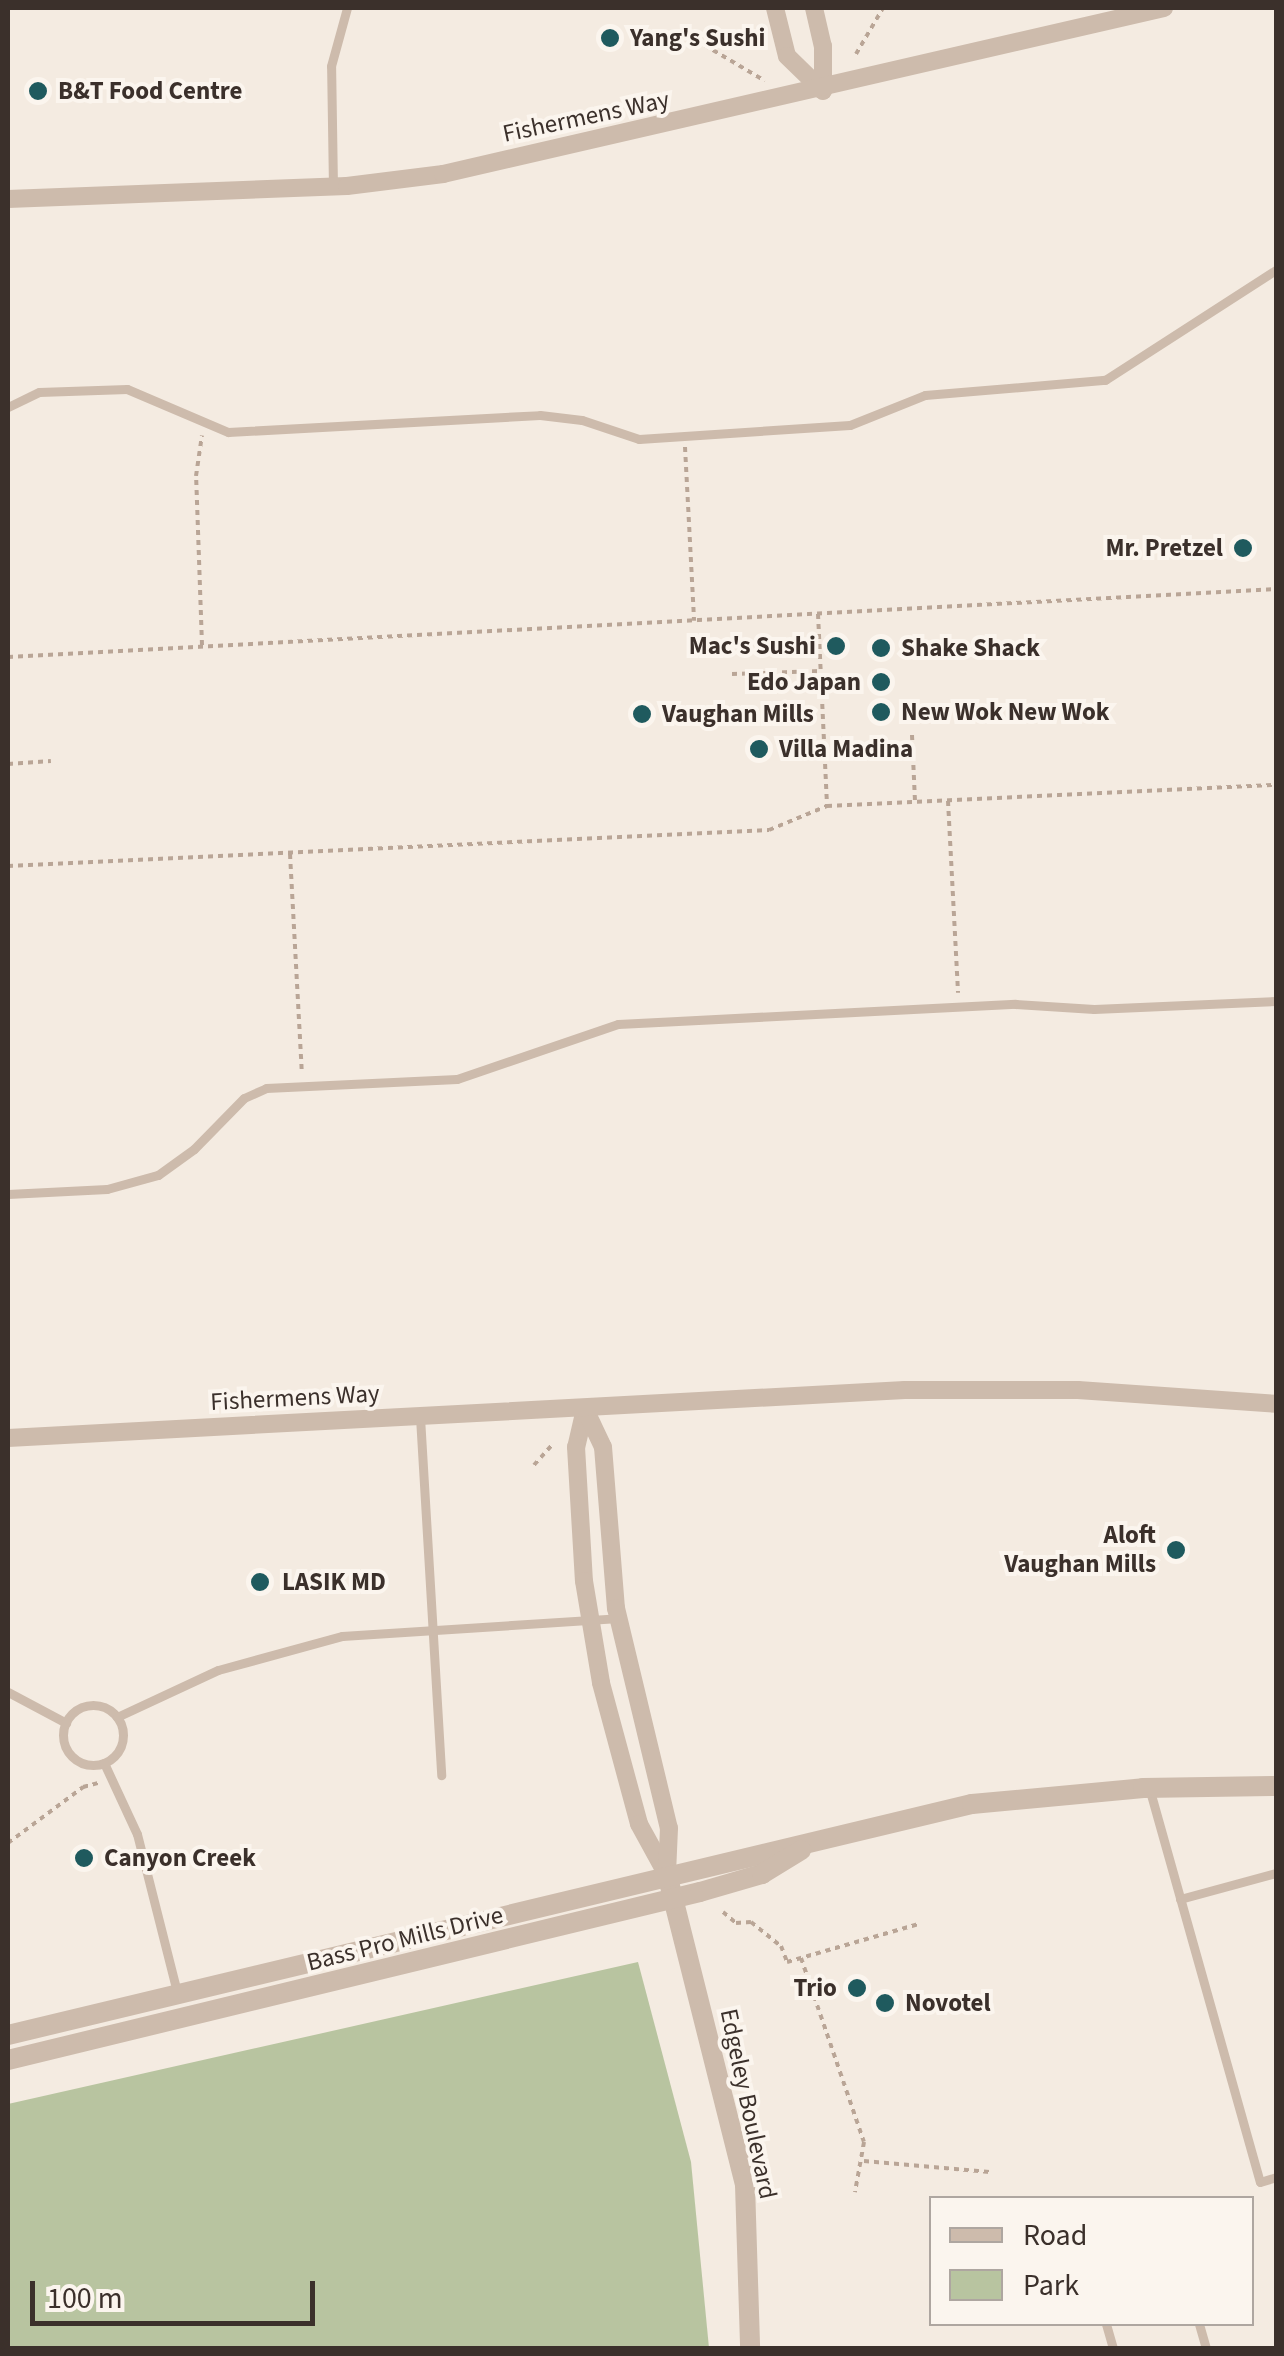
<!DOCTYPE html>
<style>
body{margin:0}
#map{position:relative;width:1284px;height:2356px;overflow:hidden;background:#f4ebe1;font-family:"Source Sans 3",sans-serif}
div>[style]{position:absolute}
.green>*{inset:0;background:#b8c4a0}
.path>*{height:4px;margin-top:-2px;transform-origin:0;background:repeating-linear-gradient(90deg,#b9a596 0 5px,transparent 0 10px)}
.service>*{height:9px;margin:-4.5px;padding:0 4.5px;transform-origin:4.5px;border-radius:4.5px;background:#cdbbac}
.service>.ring{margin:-4.5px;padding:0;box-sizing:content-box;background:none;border:9px solid #cdbbac;border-radius:50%}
.minor>*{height:18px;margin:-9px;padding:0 9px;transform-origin:9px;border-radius:9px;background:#cdbbac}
.tertiary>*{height:20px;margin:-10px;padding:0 10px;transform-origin:10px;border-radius:10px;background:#cdbbac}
.dots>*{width:28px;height:28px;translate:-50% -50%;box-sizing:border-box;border:5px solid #fbf5ee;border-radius:50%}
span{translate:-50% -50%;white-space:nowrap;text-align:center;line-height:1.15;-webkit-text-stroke:8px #fbf5ee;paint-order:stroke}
.poi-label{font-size:25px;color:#3b302b;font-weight:700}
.left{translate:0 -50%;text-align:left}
.right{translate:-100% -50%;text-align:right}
.street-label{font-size:25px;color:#3b302b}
.frame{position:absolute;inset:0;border:10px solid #3b302b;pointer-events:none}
.legend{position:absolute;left:929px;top:2196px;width:325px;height:130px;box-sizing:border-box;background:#fbf5ee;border:2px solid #aea6a0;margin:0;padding:12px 18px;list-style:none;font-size:30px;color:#3b302b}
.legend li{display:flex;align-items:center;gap:20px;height:50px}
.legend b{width:50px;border:2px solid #aea6a0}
.scale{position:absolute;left:30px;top:2281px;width:285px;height:45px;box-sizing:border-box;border:5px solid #3b302b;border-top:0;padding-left:12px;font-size:30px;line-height:35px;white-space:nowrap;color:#3b302b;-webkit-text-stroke:8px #fbf5ee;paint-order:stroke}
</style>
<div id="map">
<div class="green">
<div style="clip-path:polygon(638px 1962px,691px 2162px,709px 2348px,8px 2348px,8px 2104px)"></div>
</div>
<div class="path">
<div style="left:696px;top:40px;width:80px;rotate:30.7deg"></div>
<div style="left:856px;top:54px;width:53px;rotate:-59.6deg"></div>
<div style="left:685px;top:447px;width:174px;rotate:87deg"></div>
<div style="left:818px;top:614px;width:192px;rotate:87.3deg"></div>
<div style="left:202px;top:645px;width:169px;rotate:-92deg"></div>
<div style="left:196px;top:476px;width:41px;rotate:-81.7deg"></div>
<div style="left:8px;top:657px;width:1270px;rotate:-3.07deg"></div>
<div style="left:732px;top:674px;width:89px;rotate:-1.9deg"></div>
<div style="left:912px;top:735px;width:67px;rotate:87.4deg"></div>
<div style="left:8px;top:764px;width:43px;rotate:-4deg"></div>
<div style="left:948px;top:801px;width:192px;rotate:87deg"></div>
<div style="left:290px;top:854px;width:220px;rotate:86.9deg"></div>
<div style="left:8px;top:866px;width:762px;rotate:-2.71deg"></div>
<div style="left:769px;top:830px;width:63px;rotate:-22.5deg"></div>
<div style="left:827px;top:806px;width:449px;rotate:-2.7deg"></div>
<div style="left:534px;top:1465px;width:27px;rotate:-48deg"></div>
<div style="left:8px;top:1843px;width:94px;rotate:-36.7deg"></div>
<div style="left:83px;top:1787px;width:16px;rotate:-15deg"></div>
<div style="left:723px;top:1912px;width:17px;rotate:40deg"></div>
<div style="left:736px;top:1923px;width:15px;rotate:-4deg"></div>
<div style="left:751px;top:1922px;width:38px;rotate:39deg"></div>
<div style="left:781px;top:1946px;width:17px;rotate:69deg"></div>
<div style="left:787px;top:1962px;width:137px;rotate:-16.1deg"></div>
<div style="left:801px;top:1958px;width:194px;rotate:71.1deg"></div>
<div style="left:864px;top:2142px;width:51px;rotate:100.2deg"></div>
<div style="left:864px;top:2161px;width:126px;rotate:5deg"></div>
</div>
<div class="service">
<div style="left:333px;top:187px;width:121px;rotate:-90.9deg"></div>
<div style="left:331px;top:66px;width:60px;rotate:-74.6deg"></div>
<div style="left:8px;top:407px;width:34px;rotate:-26deg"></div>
<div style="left:39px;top:392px;width:88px;rotate:-2deg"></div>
<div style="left:127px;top:389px;width:110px;rotate:23.1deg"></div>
<div style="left:228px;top:432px;width:312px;rotate:-3.1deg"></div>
<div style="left:540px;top:415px;width:42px;rotate:6.8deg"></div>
<div style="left:582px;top:420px;width:60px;rotate:18.4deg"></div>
<div style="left:639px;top:439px;width:211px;rotate:-3.8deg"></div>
<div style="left:850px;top:425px;width:81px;rotate:-21.8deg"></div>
<div style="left:925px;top:395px;width:181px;rotate:-4.8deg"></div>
<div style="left:1105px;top:380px;width:203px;rotate:-32.8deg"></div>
<div style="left:8px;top:1194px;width:99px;rotate:-2.9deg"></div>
<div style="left:107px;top:1189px;width:53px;rotate:-15.4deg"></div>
<div style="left:158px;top:1175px;width:44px;rotate:-35.8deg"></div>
<div style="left:194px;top:1149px;width:71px;rotate:-45.6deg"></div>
<div style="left:244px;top:1098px;width:24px;rotate:-24deg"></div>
<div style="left:266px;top:1088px;width:191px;rotate:-2.7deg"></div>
<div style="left:457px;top:1079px;width:170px;rotate:-18.9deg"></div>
<div style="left:618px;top:1024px;width:398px;rotate:-2.9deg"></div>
<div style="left:1015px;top:1004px;width:79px;rotate:3.6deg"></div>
<div style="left:1094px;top:1009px;width:182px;rotate:-2.5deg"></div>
<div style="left:420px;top:1417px;width:359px;rotate:86.6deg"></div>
<div style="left:8px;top:1692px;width:66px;rotate:28.1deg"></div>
<div class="ring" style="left:63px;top:1705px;width:51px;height:51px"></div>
<div style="left:117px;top:1717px;width:111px;rotate:-25deg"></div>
<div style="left:218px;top:1670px;width:129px;rotate:-15.3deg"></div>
<div style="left:342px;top:1636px;width:277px;rotate:-3.7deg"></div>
<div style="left:104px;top:1763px;width:78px;rotate:65.1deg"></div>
<div style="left:137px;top:1834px;width:163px;rotate:75.8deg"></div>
<div style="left:1150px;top:1791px;width:406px;rotate:74.3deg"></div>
<div style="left:1260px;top:2182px;width:17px;rotate:-17deg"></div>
<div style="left:1180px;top:1899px;width:99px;rotate:-15.2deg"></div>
<div style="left:1106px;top:2324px;width:25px;rotate:74deg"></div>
<div style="left:1199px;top:2324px;width:25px;rotate:74deg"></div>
</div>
<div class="minor">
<div style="left:775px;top:8px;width:49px;rotate:76deg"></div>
<div style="left:787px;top:56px;width:50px;rotate:44.2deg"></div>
<div style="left:814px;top:8px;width:39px;rotate:77deg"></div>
<div style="left:823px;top:46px;width:45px;rotate:90deg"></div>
<div style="left:8px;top:199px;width:339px;rotate:-2.2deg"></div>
<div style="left:347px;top:186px;width:97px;rotate:-7.1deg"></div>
<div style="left:443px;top:174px;width:740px;rotate:-12.97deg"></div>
<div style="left:585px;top:1409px;width:39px;rotate:103deg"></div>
<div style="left:576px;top:1447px;width:134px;rotate:86.6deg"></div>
<div style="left:584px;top:1581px;width:103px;rotate:80.5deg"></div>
<div style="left:601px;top:1683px;width:146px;rotate:74.9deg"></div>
<div style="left:639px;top:1824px;width:58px;rotate:61.2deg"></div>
<div style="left:585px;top:1409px;width:42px;rotate:64.7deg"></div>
<div style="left:603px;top:1447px;width:162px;rotate:85.4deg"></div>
<div style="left:616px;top:1608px;width:226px;rotate:76.5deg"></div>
<div style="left:669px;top:1828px;width:46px;rotate:92.5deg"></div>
<div style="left:8px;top:1438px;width:898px;rotate:-3.06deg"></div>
<div style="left:905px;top:1390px;width:173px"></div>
<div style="left:1078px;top:1390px;width:198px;rotate:4deg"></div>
</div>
<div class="tertiary">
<div style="left:670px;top:1886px;width:308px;rotate:75.9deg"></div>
<div style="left:745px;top:2185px;width:163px;rotate:88.2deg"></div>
<div style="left:8px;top:2035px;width:991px;rotate:-13.48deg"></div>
<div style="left:972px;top:1804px;width:172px;rotate:-5.3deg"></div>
<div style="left:1143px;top:1788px;width:133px;rotate:-0.9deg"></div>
<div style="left:8px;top:2060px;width:712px;rotate:-13.65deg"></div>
<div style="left:700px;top:1892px;width:65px;rotate:-16.2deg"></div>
<div style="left:762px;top:1874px;width:46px;rotate:-31.6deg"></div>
</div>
<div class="dots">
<div style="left:610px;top:38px;background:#1f5a5e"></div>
<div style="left:38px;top:91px;background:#1f5a5e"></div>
<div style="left:1243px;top:548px;background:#1f5a5e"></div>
<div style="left:836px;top:646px;background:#1f5a5e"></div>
<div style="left:881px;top:648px;background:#1f5a5e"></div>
<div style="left:881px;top:682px;background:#1f5a5e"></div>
<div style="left:881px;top:712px;background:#1f5a5e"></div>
<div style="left:642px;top:714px;background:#1f5a5e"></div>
<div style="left:759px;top:749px;background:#1f5a5e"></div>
<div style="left:1176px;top:1550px;background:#1f5a5e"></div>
<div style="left:260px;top:1582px;background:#1f5a5e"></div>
<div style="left:84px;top:1858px;background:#1f5a5e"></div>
<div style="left:857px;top:1988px;background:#1f5a5e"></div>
<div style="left:885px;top:2003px;background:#1f5a5e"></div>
</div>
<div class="poi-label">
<span class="left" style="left:630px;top:38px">Yang's Sushi</span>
<span class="left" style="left:58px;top:91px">B&amp;T Food Centre</span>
<span class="right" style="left:1223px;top:548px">Mr. Pretzel</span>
<span class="right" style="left:816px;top:646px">Mac's Sushi</span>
<span class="left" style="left:901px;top:648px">Shake Shack</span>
<span class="right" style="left:861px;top:682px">Edo Japan</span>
<span class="left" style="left:901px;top:712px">New Wok New Wok</span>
<span class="left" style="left:662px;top:714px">Vaughan Mills</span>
<span class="left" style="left:779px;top:749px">Villa Madina</span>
<span class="right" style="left:1156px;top:1550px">Aloft<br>Vaughan Mills</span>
<span class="left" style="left:282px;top:1582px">LASIK MD</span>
<span class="left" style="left:104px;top:1858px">Canyon Creek</span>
<span class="right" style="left:837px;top:1988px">Trio</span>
<span class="left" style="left:905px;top:2003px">Novotel</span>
</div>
<div class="street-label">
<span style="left:586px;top:117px;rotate:-12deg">Fishermens Way</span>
<span style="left:295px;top:1398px;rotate:-3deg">Fishermens Way</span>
<span style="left:405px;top:1939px;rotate:-14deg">Bass Pro Mills Drive</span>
<span style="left:748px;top:2104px;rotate:78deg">Edgeley Boulevard</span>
</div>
<div class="frame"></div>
<ul class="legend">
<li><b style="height:12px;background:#cdbbac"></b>Road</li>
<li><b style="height:28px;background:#b8c4a0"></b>Park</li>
</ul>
<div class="scale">100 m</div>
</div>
